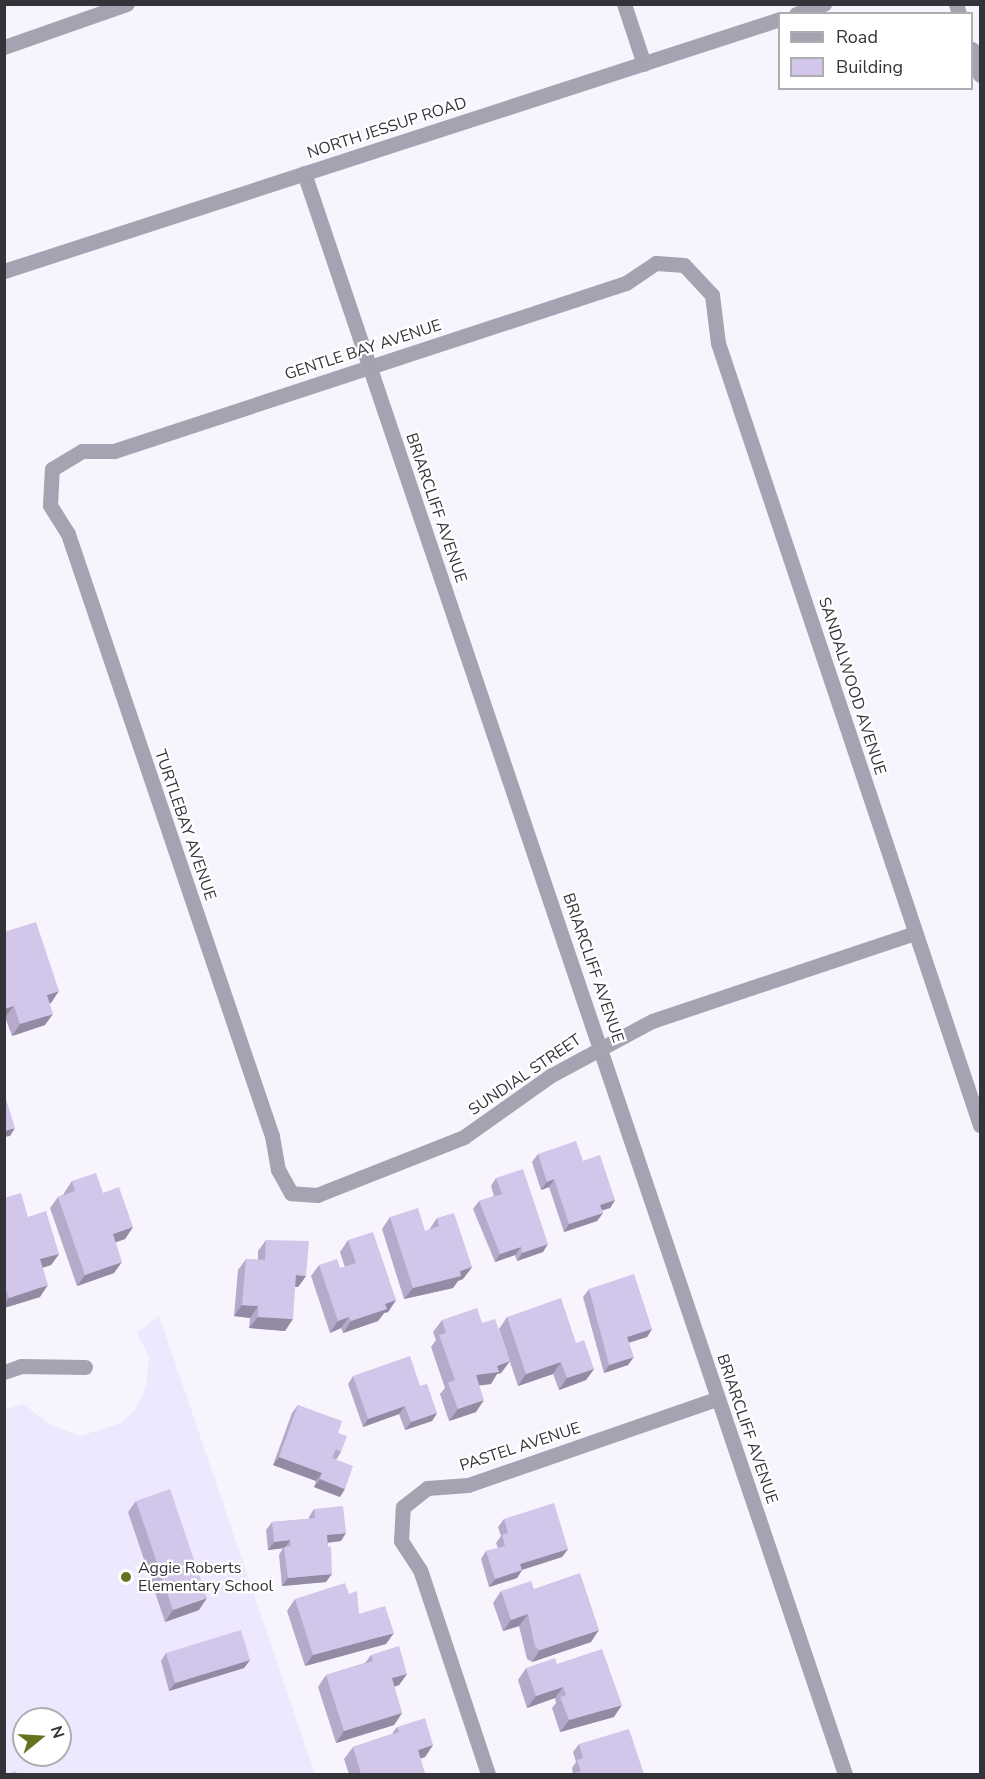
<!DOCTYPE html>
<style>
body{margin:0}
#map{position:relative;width:985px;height:1779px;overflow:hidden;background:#f7f4fd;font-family:"Nunito Sans",sans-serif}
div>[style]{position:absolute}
.built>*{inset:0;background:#eee8fe}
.minor>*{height:15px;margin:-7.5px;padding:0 7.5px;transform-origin:7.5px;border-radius:7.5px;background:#a7a2b2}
.tertiary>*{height:15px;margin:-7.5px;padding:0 7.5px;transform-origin:7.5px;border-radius:7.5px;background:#a7a2b2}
.wall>*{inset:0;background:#b5aaca}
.shaded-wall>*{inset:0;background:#938ba4}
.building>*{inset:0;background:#d2c6eb}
.dots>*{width:16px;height:16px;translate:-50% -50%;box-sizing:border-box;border:3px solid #fff;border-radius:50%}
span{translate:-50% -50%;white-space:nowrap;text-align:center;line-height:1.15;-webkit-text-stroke:4.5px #fff;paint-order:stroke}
.street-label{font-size:16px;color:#343339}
.poi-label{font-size:16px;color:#343339}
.left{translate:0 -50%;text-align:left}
.frame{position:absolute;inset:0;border:6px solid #343339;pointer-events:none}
.legend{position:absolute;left:778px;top:12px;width:195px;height:78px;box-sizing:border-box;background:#fff;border:2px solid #aeadb0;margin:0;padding:8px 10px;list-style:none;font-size:18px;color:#343339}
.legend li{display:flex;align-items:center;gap:12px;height:30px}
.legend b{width:30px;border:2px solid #aeadb0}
.north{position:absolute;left:12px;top:1707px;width:60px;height:60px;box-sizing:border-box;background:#fff;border:2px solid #aeadb0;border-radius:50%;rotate:72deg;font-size:16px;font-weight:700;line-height:24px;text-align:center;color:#343339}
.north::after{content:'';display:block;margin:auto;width:21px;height:27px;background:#647320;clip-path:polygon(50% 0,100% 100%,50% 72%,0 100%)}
</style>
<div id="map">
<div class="built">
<div style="clip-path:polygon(evenodd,159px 1315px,315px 1774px,5px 1774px,4px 1410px,23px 1404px,51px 1425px,80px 1436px,121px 1423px,136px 1409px,146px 1386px,149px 1357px,137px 1333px,159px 1315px,24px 1719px,60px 1719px,60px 1755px,24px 1755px,24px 1719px)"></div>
</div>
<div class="minor">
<div style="left:624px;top:4px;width:63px;rotate:71.6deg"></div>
<div style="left:956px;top:4px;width:10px;rotate:73deg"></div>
<div style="left:4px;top:47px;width:130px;rotate:-19.3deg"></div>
<div style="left:972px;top:49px;width:27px;rotate:73deg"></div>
<div style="left:304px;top:173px;width:1690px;rotate:71.33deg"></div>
<div style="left:915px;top:933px;width:277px;rotate:161.5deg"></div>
<div style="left:652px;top:1021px;width:116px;rotate:151.7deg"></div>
<div style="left:550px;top:1076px;width:105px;rotate:144.7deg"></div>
<div style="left:464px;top:1137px;width:158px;rotate:158.5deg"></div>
<div style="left:317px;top:1195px;width:26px;rotate:-176deg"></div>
<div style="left:291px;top:1193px;width:26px;rotate:-119deg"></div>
<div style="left:278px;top:1170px;width:35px;rotate:-100deg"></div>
<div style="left:272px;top:1136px;width:636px;rotate:-108.72deg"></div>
<div style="left:68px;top:534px;width:34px;rotate:-122deg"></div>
<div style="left:50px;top:505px;width:36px;rotate:-87deg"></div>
<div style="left:52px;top:469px;width:35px;rotate:-31deg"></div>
<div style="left:82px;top:451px;width:32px"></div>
<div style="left:114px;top:451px;width:539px;rotate:-18.17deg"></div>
<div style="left:626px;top:283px;width:36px;rotate:-34deg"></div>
<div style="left:656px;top:263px;width:28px;rotate:4deg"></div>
<div style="left:684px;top:265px;width:41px;rotate:47deg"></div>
<div style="left:712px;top:295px;width:48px;rotate:82.9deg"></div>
<div style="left:718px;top:343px;width:825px;rotate:71.48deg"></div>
<div style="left:4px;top:1372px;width:18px;rotate:-19deg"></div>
<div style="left:21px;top:1366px;width:64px;rotate:0.9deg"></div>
<div style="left:488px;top:1774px;width:215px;rotate:-108.4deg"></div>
<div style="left:420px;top:1570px;width:35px;rotate:-123deg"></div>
<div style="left:401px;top:1541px;width:34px;rotate:-87deg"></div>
<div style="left:403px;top:1507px;width:31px;rotate:-38deg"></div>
<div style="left:427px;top:1488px;width:41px;rotate:-4.2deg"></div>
<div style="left:468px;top:1485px;width:263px;rotate:-19.1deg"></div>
</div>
<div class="tertiary">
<div style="left:796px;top:14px;width:30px;rotate:-20deg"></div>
<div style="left:4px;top:271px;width:816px;rotate:-17.99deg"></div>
</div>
<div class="wall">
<div style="clip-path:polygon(4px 932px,51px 1003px,50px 1003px,45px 1025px,12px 1036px,5px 1017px,4px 1018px)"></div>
<div style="clip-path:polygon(538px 1154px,583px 1161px,615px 1200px,610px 1208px,602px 1210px,603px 1213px,597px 1221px,564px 1232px,549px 1187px,541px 1190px,532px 1162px)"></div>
<div style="clip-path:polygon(496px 1178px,543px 1252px,517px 1261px,515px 1255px,495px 1262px,473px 1209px,479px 1201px,494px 1196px,491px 1186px)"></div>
<div style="clip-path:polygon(72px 1181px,103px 1193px,133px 1227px,125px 1239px,116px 1242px,114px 1273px,77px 1286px,50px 1208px,58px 1197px,64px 1194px,64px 1193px)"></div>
<div style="clip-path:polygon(4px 1198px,28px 1217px,59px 1254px,51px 1265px,42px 1268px,40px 1297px,4px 1308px)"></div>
<div style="clip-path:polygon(390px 1217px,425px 1231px,429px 1230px,437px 1218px,472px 1267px,463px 1279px,458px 1281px,453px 1288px,404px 1299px,382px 1229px)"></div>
<div style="clip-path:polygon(266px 1240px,306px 1276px,298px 1287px,295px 1287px,285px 1331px,249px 1328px,250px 1318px,234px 1316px,238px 1270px,246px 1259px,258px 1260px,258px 1251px)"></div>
<div style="clip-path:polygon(348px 1240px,396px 1300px,388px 1312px,384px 1313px,378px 1321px,343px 1333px,341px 1328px,330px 1333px,311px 1276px,319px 1265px,340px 1268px,345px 1267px,340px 1252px)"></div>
<div style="clip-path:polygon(589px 1289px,652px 1329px,647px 1337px,629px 1342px,628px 1365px,604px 1373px,583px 1297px)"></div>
<div style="clip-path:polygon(507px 1317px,576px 1343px,594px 1369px,586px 1380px,559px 1390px,553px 1374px,518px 1386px,499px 1329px)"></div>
<div style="clip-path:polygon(442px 1320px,482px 1323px,510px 1361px,501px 1373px,497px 1374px,491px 1384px,479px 1385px,476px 1412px,449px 1421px,440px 1394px,445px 1388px,431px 1347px,436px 1340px,433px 1332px)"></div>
<div style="clip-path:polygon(353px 1376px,420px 1386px,437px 1413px,432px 1421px,405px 1430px,399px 1414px,363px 1427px,348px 1384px)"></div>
<div style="clip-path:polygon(298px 1405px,338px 1433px,341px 1452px,336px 1460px,340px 1497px,314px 1487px,316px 1481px,273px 1465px,292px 1413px)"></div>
<div style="clip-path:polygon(136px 1501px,199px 1610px,165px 1622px,128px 1512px)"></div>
<div style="clip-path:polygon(314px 1509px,341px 1541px,328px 1543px,326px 1582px,282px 1586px,279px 1555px,283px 1548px,268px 1550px,266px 1530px,272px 1522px,309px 1519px,309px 1517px)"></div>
<div style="clip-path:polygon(504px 1519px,568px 1549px,562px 1557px,522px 1570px,517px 1578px,489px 1587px,481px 1559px,486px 1551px,498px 1548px,496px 1543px,501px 1536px,498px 1527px)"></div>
<div style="clip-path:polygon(534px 1589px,591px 1642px,532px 1662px,527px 1659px,519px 1626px,503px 1631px,493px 1603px,501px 1591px)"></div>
<div style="clip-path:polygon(349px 1594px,359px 1614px,386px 1644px,305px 1666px,287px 1611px,295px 1599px)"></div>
<div style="clip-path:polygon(166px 1653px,250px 1660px,244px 1668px,169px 1691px,161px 1661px)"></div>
<div style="clip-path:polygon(371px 1655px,407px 1674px,399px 1685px,394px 1687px,402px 1713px,394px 1725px,336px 1743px,318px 1687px,326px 1675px,365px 1663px)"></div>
<div style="clip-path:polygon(557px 1664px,614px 1717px,560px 1732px,552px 1708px,556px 1703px,555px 1698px,527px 1708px,518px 1680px,526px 1668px)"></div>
<div style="clip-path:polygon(397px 1727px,433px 1745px,425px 1757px,420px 1758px,425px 1774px,349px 1774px,344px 1759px,353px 1747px,392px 1734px)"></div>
<div style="clip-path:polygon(579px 1744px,644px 1774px,573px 1774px,572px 1768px,576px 1762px,573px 1752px)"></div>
</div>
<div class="shaded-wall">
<div style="clip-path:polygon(59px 991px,51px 1003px,39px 1007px,47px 995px)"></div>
<div style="clip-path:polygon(14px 1006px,5px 1017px,4px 1018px,4px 1009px)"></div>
<div style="clip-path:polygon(53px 1014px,45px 1025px,12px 1036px,20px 1024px)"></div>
<div style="clip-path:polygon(15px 1128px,10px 1136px,4px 1137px,4px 1131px)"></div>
<div style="clip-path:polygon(554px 1179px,549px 1187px,541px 1190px,547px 1182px)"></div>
<div style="clip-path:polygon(615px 1200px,610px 1208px,594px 1213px,600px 1205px)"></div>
<div style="clip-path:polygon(603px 1213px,597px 1221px,564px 1232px,569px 1224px)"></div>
<div style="clip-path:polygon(133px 1227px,125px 1239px,105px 1246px,113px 1234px)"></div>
<div style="clip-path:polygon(548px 1244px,543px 1252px,517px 1261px,522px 1253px)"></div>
<div style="clip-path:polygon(521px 1247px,515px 1255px,495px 1262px,500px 1254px)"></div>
<div style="clip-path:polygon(59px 1254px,51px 1265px,32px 1271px,40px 1259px)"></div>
<div style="clip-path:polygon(122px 1262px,114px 1273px,77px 1286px,85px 1275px)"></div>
<div style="clip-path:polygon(472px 1267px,463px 1279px,458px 1281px,453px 1288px,404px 1299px,413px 1288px)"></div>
<div style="clip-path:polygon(296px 1275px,306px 1276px,298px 1287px,288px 1286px)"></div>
<div style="clip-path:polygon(48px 1285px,40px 1297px,4px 1308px,4px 1304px,9px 1298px)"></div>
<div style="clip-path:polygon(396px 1300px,388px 1312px,384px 1313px,378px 1321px,343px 1333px,351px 1321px,385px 1304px)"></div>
<div style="clip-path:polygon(242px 1305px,258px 1306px,250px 1318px,234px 1316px)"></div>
<div style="clip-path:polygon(258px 1317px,293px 1319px,285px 1331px,249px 1328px)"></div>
<div style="clip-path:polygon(349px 1317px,341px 1328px,330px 1333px,338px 1321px)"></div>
<div style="clip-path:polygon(652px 1329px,647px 1337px,622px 1345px,627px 1337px)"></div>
<div style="clip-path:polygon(634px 1357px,628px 1365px,604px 1373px,609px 1365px)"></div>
<div style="clip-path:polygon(510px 1361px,501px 1373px,497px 1374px,491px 1384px,468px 1387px,476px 1375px,497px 1366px)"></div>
<div style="clip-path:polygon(561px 1362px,553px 1374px,518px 1386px,526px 1374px)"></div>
<div style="clip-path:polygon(594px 1369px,586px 1380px,559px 1390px,567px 1378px)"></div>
<div style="clip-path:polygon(484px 1400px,476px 1412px,449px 1421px,458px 1409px)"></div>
<div style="clip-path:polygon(405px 1406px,399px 1414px,363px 1427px,368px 1419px)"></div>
<div style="clip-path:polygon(437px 1413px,432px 1421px,405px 1430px,411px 1422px)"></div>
<div style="clip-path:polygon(279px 1457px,322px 1473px,316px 1481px,273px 1465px)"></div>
<div style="clip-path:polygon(320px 1479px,345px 1489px,340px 1497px,314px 1487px)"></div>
<div style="clip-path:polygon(346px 1533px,341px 1541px,321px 1543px,327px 1535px)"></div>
<div style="clip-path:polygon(290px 1540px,285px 1548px,268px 1550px,274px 1542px)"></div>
<div style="clip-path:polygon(568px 1549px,562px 1557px,515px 1572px,520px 1564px)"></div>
<div style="clip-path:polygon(522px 1570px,517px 1578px,489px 1587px,495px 1579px)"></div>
<div style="clip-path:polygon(332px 1574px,326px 1582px,282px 1586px,288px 1578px)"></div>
<div style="clip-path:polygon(207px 1598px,199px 1610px,165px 1622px,173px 1610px)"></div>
<div style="clip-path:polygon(528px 1614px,519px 1626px,503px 1631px,511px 1620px)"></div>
<div style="clip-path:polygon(599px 1630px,591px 1642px,532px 1662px,540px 1650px)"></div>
<div style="clip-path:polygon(394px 1633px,386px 1644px,305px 1666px,313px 1655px)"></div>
<div style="clip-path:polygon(250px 1660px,244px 1668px,169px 1691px,175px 1683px)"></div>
<div style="clip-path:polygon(407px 1674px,399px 1685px,383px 1690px,392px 1678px)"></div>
<div style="clip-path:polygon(563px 1687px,555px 1698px,527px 1708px,536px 1696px)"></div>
<div style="clip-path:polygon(622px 1705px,614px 1717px,560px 1732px,569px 1720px)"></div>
<div style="clip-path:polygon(402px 1713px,394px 1725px,336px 1743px,344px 1731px)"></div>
<div style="clip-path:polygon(433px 1745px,425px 1757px,410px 1762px,418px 1750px)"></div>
</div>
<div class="building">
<div style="clip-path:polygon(36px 922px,59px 991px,47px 995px,53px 1014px,20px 1024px,14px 1006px,4px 1009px,4px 932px)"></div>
<div style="clip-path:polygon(4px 1093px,15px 1128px,4px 1131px)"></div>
<div style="clip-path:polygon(576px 1141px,583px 1161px,600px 1155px,615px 1200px,600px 1205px,603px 1213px,569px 1224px,554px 1179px,547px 1182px,538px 1154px)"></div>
<div style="clip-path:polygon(523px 1169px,548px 1244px,522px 1253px,521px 1247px,500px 1254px,479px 1201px,502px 1194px,496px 1178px)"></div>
<div style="clip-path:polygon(96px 1173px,103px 1193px,119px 1187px,133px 1227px,113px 1234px,122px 1262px,85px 1275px,58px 1197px,75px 1191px,72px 1181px)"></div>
<div style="clip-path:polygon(21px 1193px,28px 1217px,46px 1211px,59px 1254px,40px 1259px,48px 1285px,9px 1298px,4px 1284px,4px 1198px)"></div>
<div style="clip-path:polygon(418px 1208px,425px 1231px,439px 1226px,437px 1218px,454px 1213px,472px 1267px,460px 1271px,461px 1276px,413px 1288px,390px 1217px)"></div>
<div style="clip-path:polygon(373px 1232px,396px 1300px,385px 1304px,387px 1309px,351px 1321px,349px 1317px,338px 1321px,319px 1265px,337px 1259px,340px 1268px,356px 1263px,348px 1240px)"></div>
<div style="clip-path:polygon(266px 1240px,309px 1241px,306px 1276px,296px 1275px,293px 1319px,258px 1317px,258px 1306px,242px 1305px,246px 1259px,265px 1260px)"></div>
<div style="clip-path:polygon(634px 1274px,652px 1329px,627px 1337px,634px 1357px,609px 1365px,589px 1289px)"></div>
<div style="clip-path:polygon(561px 1298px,576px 1343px,584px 1340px,594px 1369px,567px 1378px,561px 1362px,526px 1374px,507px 1317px)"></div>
<div style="clip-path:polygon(477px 1308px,482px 1323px,495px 1319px,510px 1361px,497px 1366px,499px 1372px,476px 1375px,484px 1400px,458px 1409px,448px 1383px,455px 1380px,439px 1335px,446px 1333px,442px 1320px)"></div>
<div style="clip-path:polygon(410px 1356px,420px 1386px,427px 1384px,437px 1413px,411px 1422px,405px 1406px,368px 1419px,353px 1376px)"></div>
<div style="clip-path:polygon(298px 1405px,342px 1421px,338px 1433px,347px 1436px,341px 1452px,336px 1449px,332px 1458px,353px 1466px,345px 1489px,320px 1479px,322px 1473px,279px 1457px)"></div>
<div style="clip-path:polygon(170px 1489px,207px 1598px,173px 1610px,136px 1501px)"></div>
<div style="clip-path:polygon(554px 1503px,568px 1549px,520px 1564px,522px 1570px,495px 1579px,486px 1551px,505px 1546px,502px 1535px,508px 1533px,504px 1519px)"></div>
<div style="clip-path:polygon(343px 1506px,346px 1533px,327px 1535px,328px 1547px,331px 1546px,332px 1574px,288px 1578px,284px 1547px,291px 1546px,290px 1540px,274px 1542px,272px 1522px,315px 1518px,314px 1509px)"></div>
<div style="clip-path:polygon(580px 1573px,599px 1630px,540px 1650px,535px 1647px,528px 1614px,511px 1620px,501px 1591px,531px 1581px,534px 1589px)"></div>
<div style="clip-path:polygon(345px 1583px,349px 1594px,357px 1591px,359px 1614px,385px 1606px,394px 1633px,313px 1655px,295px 1599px)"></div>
<div style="clip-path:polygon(241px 1630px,250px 1660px,175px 1683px,166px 1653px)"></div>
<div style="clip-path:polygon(399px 1646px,407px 1674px,392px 1678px,402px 1713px,344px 1731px,326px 1675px,373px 1661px,371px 1655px)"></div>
<div style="clip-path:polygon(602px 1649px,622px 1705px,569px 1720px,560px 1697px,566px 1695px,563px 1687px,536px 1696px,526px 1668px,555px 1658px,557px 1664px)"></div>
<div style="clip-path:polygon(425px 1718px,433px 1745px,418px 1750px,425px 1774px,361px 1774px,353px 1747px,399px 1732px,397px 1727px)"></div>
<div style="clip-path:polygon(629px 1729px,644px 1774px,571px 1774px,581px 1771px,577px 1760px,583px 1758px,579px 1744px)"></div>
<div style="clip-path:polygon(16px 1771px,17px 1774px,5px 1774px)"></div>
</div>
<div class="dots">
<div style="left:126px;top:1577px;background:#647320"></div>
</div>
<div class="street-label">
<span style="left:387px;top:128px;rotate:-18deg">NORTH JESSUP ROAD</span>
<span style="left:363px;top:350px;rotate:-18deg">GENTLE BAY AVENUE</span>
<span style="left:436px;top:508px;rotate:71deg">BRIARCLIFF AVENUE</span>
<span style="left:852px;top:686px;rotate:72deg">SANDALWOOD AVENUE</span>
<span style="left:185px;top:825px;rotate:71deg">TURTLEBAY AVENUE</span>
<span style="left:593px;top:968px;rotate:71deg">BRIARCLIFF AVENUE</span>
<span style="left:525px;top:1075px;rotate:-34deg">SUNDIAL STREET</span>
<span style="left:747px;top:1429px;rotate:71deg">BRIARCLIFF AVENUE</span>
<span style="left:520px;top:1447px;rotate:-18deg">PASTEL AVENUE</span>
</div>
<div class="poi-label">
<span class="left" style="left:138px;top:1577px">Aggie Roberts<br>Elementary School</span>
</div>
<div class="frame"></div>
<ul class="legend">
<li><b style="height:8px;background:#a7a2b2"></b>Road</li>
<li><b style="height:16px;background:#d2c6eb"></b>Building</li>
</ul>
<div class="north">N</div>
</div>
